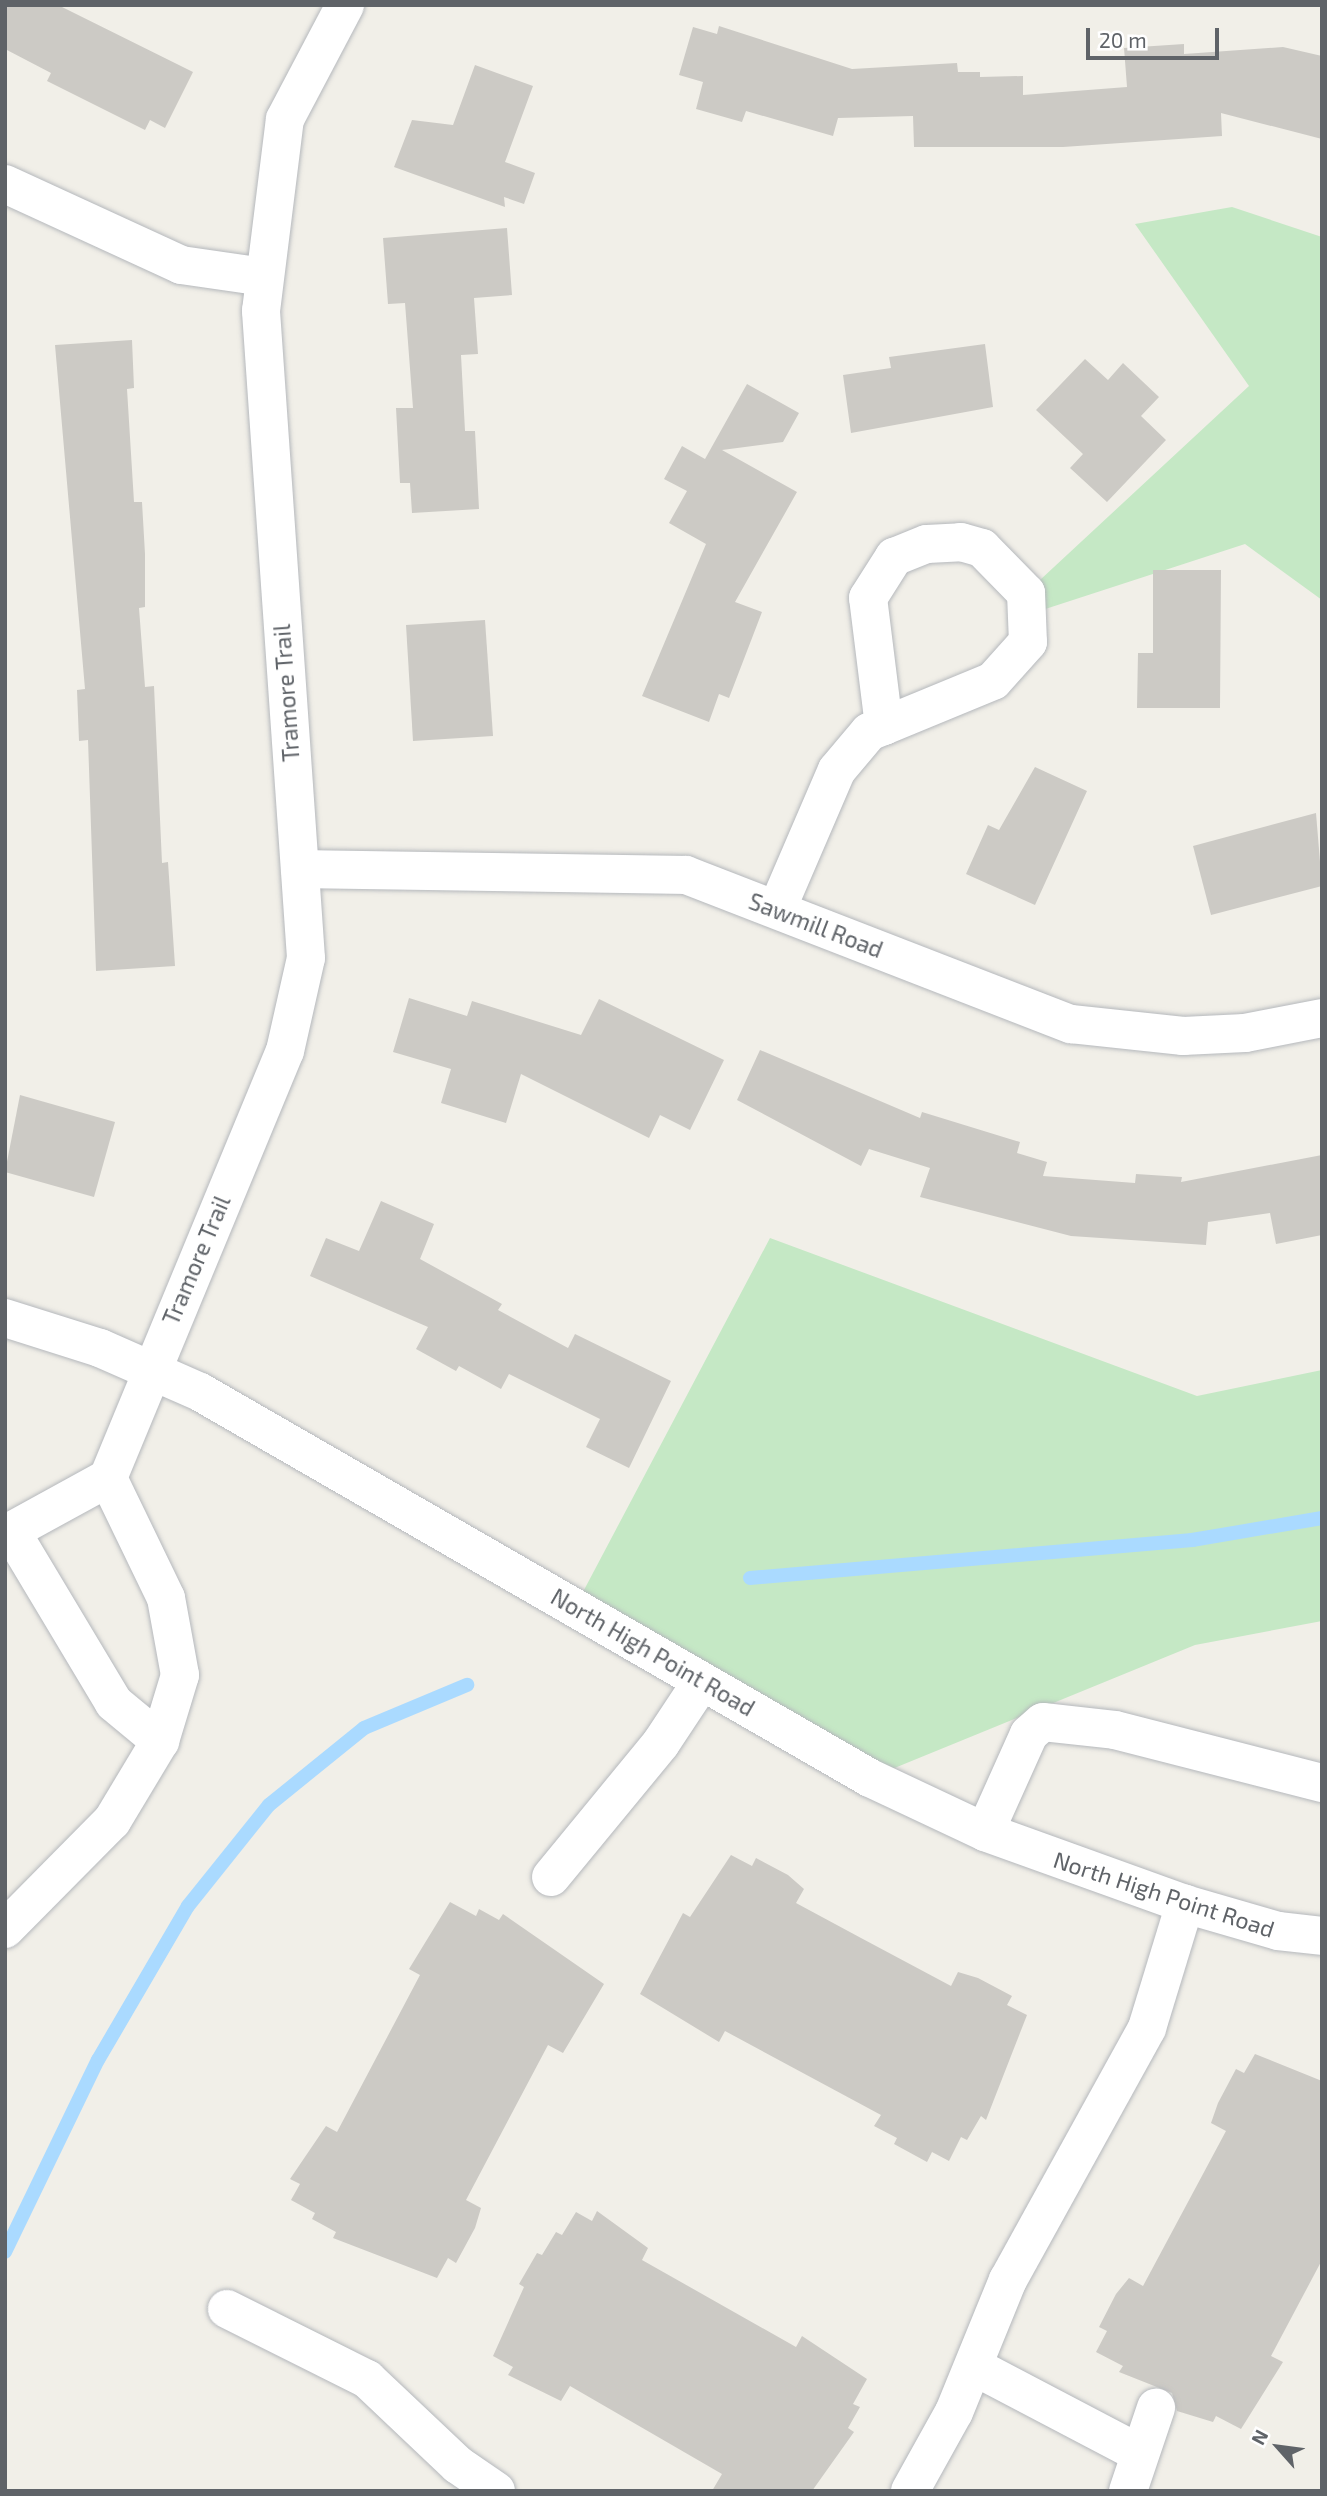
<!DOCTYPE html>
<style>
body{margin:0}
#map{position:relative;width:1327px;height:2496px;overflow:hidden;background:#f1efe8;font-family:"Exo 2",sans-serif}
div>[style]{position:absolute}
.green>*{inset:0;background:#c5e8c5}
.stream>*{height:14px;margin:-7px;padding:0 7px;transform-origin:7px;border-radius:7px;background:#aadaff}
.building>*{inset:0;background:#cccac5}
.roads{filter:drop-shadow(0 0 2px #b5b8bc) drop-shadow(0 0 2px #b5b8bc)}
.minor>*{height:38px;margin:-19px;padding:0 19px;transform-origin:19px;border-radius:19px;background:#fff}
span{translate:-50% -50%;white-space:nowrap;text-align:center;line-height:1.15;-webkit-text-stroke:6px #fff;paint-order:stroke}
.street-label{font-size:23px;color:#5f6368}
.frame{position:absolute;inset:0;border:7px solid #5f6368;pointer-events:none}
.north{position:absolute;left:1243px;top:2412px;width:70px;height:70px;-webkit-text-stroke:5px #fff;paint-order:stroke;rotate:298deg;font-size:19px;font-weight:700;line-height:28px;text-align:center;color:#5f6368}
.north::after{content:'';display:block;margin:auto;width:24px;height:32px;background:#5f6368;clip-path:polygon(50% 0,100% 100%,50% 72%,0 100%)}
.scale{position:absolute;left:1086px;top:28px;width:133px;height:32px;box-sizing:border-box;border:4px solid #5f6368;border-top:0;padding-left:9px;font-size:21px;line-height:24px;white-space:nowrap;color:#5f6368;-webkit-text-stroke:5px #fff;paint-order:stroke}
</style>
<div id="map">
<div class="green">
<div style="clip-path:polygon(1232px 207px,1322px 237px,1322px 600px,1245px 544px,1030px 614px,1026px 593px,1249px 386px,1135px 224px)"></div>
<div style="clip-path:polygon(770px 1238px,1197px 1396px,1322px 1370px,1322px 1621px,1195px 1645px,870px 1778px,575px 1607px)"></div>
</div>
<div class="stream">
<div style="left:750px;top:1578px;width:444px;rotate:-4.9deg"></div>
<div style="left:1192px;top:1540px;width:132px;rotate:-9.6deg"></div>
<div style="left:5px;top:2252px;width:213px;rotate:-64.2deg"></div>
<div style="left:98px;top:2060px;width:178px;rotate:-59.7deg"></div>
<div style="left:188px;top:1906px;width:129px;rotate:-51.3deg"></div>
<div style="left:269px;top:1805px;width:122px;rotate:-39deg"></div>
<div style="left:364px;top:1728px;width:112px;rotate:-22.7deg"></div>
</div>
<div class="building">
<div style="clip-path:polygon(5px 5px,58px 5px,193px 72px,165px 128px,150px 120px,145px 130px,47px 81px,51px 73px,5px 49px)"></div>
<div style="clip-path:polygon(719px 26px,852px 69px,957px 63px,958px 72px,980px 72px,980px 77px,1023px 76px,1023px 95px,1127px 87px,1124px 48px,1184px 44px,1184px 54px,1283px 47px,1322px 56px,1322px 139px,1221px 113px,1222px 136px,1063px 147px,914px 147px,913px 116px,838px 118px,833px 136px,746px 111px,742px 122px,696px 109px,703px 82px,679px 75px,693px 27px,717px 34px)"></div>
<div style="clip-path:polygon(475px 65px,533px 86px,505px 162px,535px 173px,524px 204px,504px 197px,505px 207px,394px 167px,412px 120px,453px 125px)"></div>
<div style="clip-path:polygon(507px 228px,512px 295px,474px 298px,478px 354px,461px 355px,465px 431px,475px 431px,479px 509px,412px 513px,410px 483px,400px 483px,396px 408px,413px 408px,405px 303px,388px 304px,383px 238px)"></div>
<div style="clip-path:polygon(132px 340px,134px 388px,127px 389px,134px 502px,142px 502px,145px 554px,145px 607px,139px 608px,145px 687px,154px 686px,162px 863px,168px 862px,175px 966px,96px 971px,88px 740px,79px 741px,77px 690px,85px 689px,55px 345px)"></div>
<div style="clip-path:polygon(985px 344px,993px 407px,851px 433px,843px 375px,891px 368px,889px 357px)"></div>
<div style="clip-path:polygon(1085px 359px,1108px 380px,1123px 363px,1159px 397px,1141px 416px,1166px 440px,1107px 502px,1070px 468px,1083px 454px,1036px 410px)"></div>
<div style="clip-path:polygon(747px 384px,799px 413px,783px 442px,722px 450px,797px 492px,735px 602px,762px 612px,729px 698px,719px 694px,709px 722px,642px 696px,706px 544px,669px 523px,687px 491px,664px 479px,682px 446px,705px 459px)"></div>
<div style="clip-path:polygon(1153px 570px,1221px 570px,1220px 708px,1137px 708px,1138px 653px,1153px 653px)"></div>
<div style="clip-path:polygon(485px 620px,493px 736px,413px 741px,406px 625px)"></div>
<div style="clip-path:polygon(1035px 767px,1087px 791px,1035px 905px,966px 874px,988px 825px,999px 830px)"></div>
<div style="clip-path:polygon(1316px 813px,1322px 886px,1211px 915px,1193px 846px)"></div>
<div style="clip-path:polygon(409px 998px,467px 1016px,472px 1001px,581px 1035px,599px 999px,724px 1060px,690px 1130px,660px 1115px,649px 1138px,521px 1074px,506px 1123px,441px 1103px,451px 1069px,393px 1052px)"></div>
<div style="clip-path:polygon(760px 1050px,920px 1118px,922px 1112px,1020px 1142px,1017px 1153px,1047px 1162px,1043px 1176px,1135px 1183px,1136px 1174px,1182px 1177px,1181px 1182px,1322px 1155px,1322px 1235px,1276px 1244px,1270px 1213px,1208px 1222px,1206px 1245px,1071px 1236px,920px 1197px,930px 1168px,869px 1149px,861px 1166px,737px 1100px)"></div>
<div style="clip-path:polygon(20px 1095px,115px 1122px,94px 1197px,5px 1172px)"></div>
<div style="clip-path:polygon(381px 1201px,434px 1224px,420px 1259px,502px 1304px,498px 1310px,568px 1348px,575px 1334px,671px 1381px,629px 1468px,586px 1447px,600px 1419px,509px 1374px,501px 1389px,459px 1366px,456px 1371px,416px 1349px,428px 1327px,310px 1276px,326px 1238px,359px 1251px)"></div>
<div style="clip-path:polygon(731px 1855px,752px 1866px,756px 1858px,788px 1875px,804px 1889px,796px 1903px,861px 1938px,951px 1986px,958px 1972px,978px 1978px,1012px 1996px,1007px 2005px,1027px 2015px,986px 2120px,981px 2116px,967px 2140px,961px 2137px,949px 2161px,932px 2152px,927px 2162px,894px 2144px,897px 2138px,874px 2126px,881px 2115px,725px 2031px,719px 2042px,640px 1994px,683px 1913px,690px 1917px)"></div>
<div style="clip-path:polygon(450px 1902px,476px 1916px,479px 1909px,499px 1920px,503px 1914px,604px 1984px,563px 2053px,548px 2045px,466px 2200px,481px 2208px,475px 2228px,456px 2263px,448px 2258px,437px 2278px,333px 2238px,336px 2232px,312px 2219px,315px 2213px,291px 2200px,300px 2184px,290px 2179px,326px 2126px,337px 2132px,420px 1975px,409px 1969px)"></div>
<div style="clip-path:polygon(1255px 2054px,1322px 2081px,1322px 2260px,1271px 2356px,1283px 2362px,1241px 2429px,1216px 2416px,1213px 2422px,1177px 2411px,1172px 2393px,1119px 2372px,1123px 2366px,1096px 2352px,1107px 2331px,1099px 2327px,1116px 2294px,1129px 2278px,1143px 2286px,1226px 2131px,1211px 2123px,1218px 2103px,1236px 2069px,1244px 2073px)"></div>
<div style="clip-path:polygon(597px 2211px,648px 2248px,642px 2260px,796px 2347px,802px 2336px,867px 2379px,853px 2404px,860px 2407px,848px 2428px,854px 2432px,812px 2491px,712px 2491px,722px 2474px,570px 2386px,561px 2401px,508px 2375px,513px 2367px,493px 2356px,524px 2287px,519px 2284px,537px 2253px,542px 2255px,556px 2232px,562px 2235px,576px 2212px,592px 2221px)"></div>
</div>
<div class="roads">
<div class="minor">
<div style="left:5px;top:184px;width:194px;rotate:24.7deg"></div>
<div style="left:181px;top:265px;width:84px;rotate:8.2deg"></div>
<div style="left:961px;top:542px;width:22px;rotate:16deg"></div>
<div style="left:982px;top:548px;width:63px;rotate:45.6deg"></div>
<div style="left:1026px;top:593px;width:49px;rotate:87.7deg"></div>
<div style="left:1028px;top:642px;width:52px;rotate:131.9deg"></div>
<div style="left:993px;top:681px;width:118px;rotate:157.6deg"></div>
<div style="left:884px;top:726px;width:129px;rotate:-97.1deg"></div>
<div style="left:868px;top:598px;width:49px;rotate:-57.6deg"></div>
<div style="left:894px;top:557px;width:35px;rotate:-22deg"></div>
<div style="left:927px;top:544px;width:34px;rotate:-3deg"></div>
<div style="left:300px;top:869px;width:386px;rotate:0.9deg"></div>
<div style="left:686px;top:875px;width:413px;rotate:21.2deg"></div>
<div style="left:1071px;top:1024px;width:113px;rotate:6.1deg"></div>
<div style="left:1183px;top:1036px;width:62px;rotate:-2.8deg"></div>
<div style="left:1245px;top:1033px;width:78px;rotate:-11deg"></div>
<div style="left:777px;top:909px;width:151px;rotate:-66.7deg"></div>
<div style="left:837px;top:770px;width:50px;rotate:-49.9deg"></div>
<div style="left:869px;top:732px;width:16px;rotate:-22deg"></div>
<div style="left:5px;top:1318px;width:100px;rotate:17.5deg"></div>
<div style="left:100px;top:1348px;width:109px;rotate:23.7deg"></div>
<div style="left:200px;top:1392px;width:773px;rotate:29.95deg"></div>
<div style="left:870px;top:1778px;width:127px;rotate:25.2deg"></div>
<div style="left:985px;top:1832px;width:213px;rotate:19.8deg"></div>
<div style="left:1185px;top:1904px;width:97px;rotate:16.2deg"></div>
<div style="left:1278px;top:1931px;width:44px;rotate:6.5deg"></div>
<div style="left:108px;top:1478px;width:111px;rotate:151.3deg"></div>
<div style="left:11px;top:1531px;width:200px;rotate:59.1deg"></div>
<div style="left:114px;top:1703px;width:60px;rotate:39.6deg"></div>
<div style="left:985px;top:1832px;width:107px;rotate:-65.8deg"></div>
<div style="left:1029px;top:1734px;width:18px;rotate:-41deg"></div>
<div style="left:1043px;top:1722px;width:72px;rotate:6.3deg"></div>
<div style="left:1115px;top:1730px;width:214px;rotate:14.4deg"></div>
<div style="left:551px;top:1877px;width:173px;rotate:-50.6deg"></div>
<div style="left:661px;top:1743px;width:74px;rotate:-56.5deg"></div>
<div style="left:5px;top:1929px;width:152px;rotate:-45.3deg"></div>
<div style="left:112px;top:1821px;width:93px;rotate:-59deg"></div>
<div style="left:160px;top:1741px;width:69px;rotate:-73.1deg"></div>
<div style="left:180px;top:1675px;width:78px;rotate:-100.3deg"></div>
<div style="left:166px;top:1598px;width:133px;rotate:-115.8deg"></div>
<div style="left:108px;top:1478px;width:462px;rotate:-67.5deg"></div>
<div style="left:285px;top:1051px;width:95px;rotate:-77.3deg"></div>
<div style="left:306px;top:958px;width:649px;rotate:-93.98deg"></div>
<div style="left:261px;top:311px;width:193px;rotate:-82.9deg"></div>
<div style="left:285px;top:119px;width:129px;rotate:-62.2deg"></div>
<div style="left:227px;top:2309px;width:157px;rotate:26.6deg"></div>
<div style="left:367px;top:2379px;width:125px;rotate:43.4deg"></div>
<div style="left:458px;top:2465px;width:46px;rotate:34.4deg"></div>
<div style="left:975px;top:2367px;width:185px;rotate:27.7deg"></div>
<div style="left:910px;top:2491px;width:90px;rotate:-60.9deg"></div>
<div style="left:954px;top:2412px;width:143px;rotate:-67.8deg"></div>
<div style="left:1008px;top:2280px;width:288px;rotate:-61.1deg"></div>
<div style="left:1147px;top:2028px;width:130px;rotate:-73deg"></div>
<div style="left:1128px;top:2491px;width:88px;rotate:-71.4deg"></div>
</div>
</div>
<div class="street-label">
<span style="left:286px;top:693px;rotate:-94deg">Tramore Trail</span>
<span style="left:816px;top:925px;rotate:21deg">Sawmill Road</span>
<span style="left:196px;top:1260px;rotate:-67deg">Tramore Trail</span>
<span style="left:653px;top:1652px;rotate:30deg">North High Point Road</span>
<span style="left:1164px;top:1894px;rotate:18deg">North High Point Road</span>
</div>
<div class="frame"></div>
<div class="north">N</div>
<div class="scale">20 m</div>
</div>
